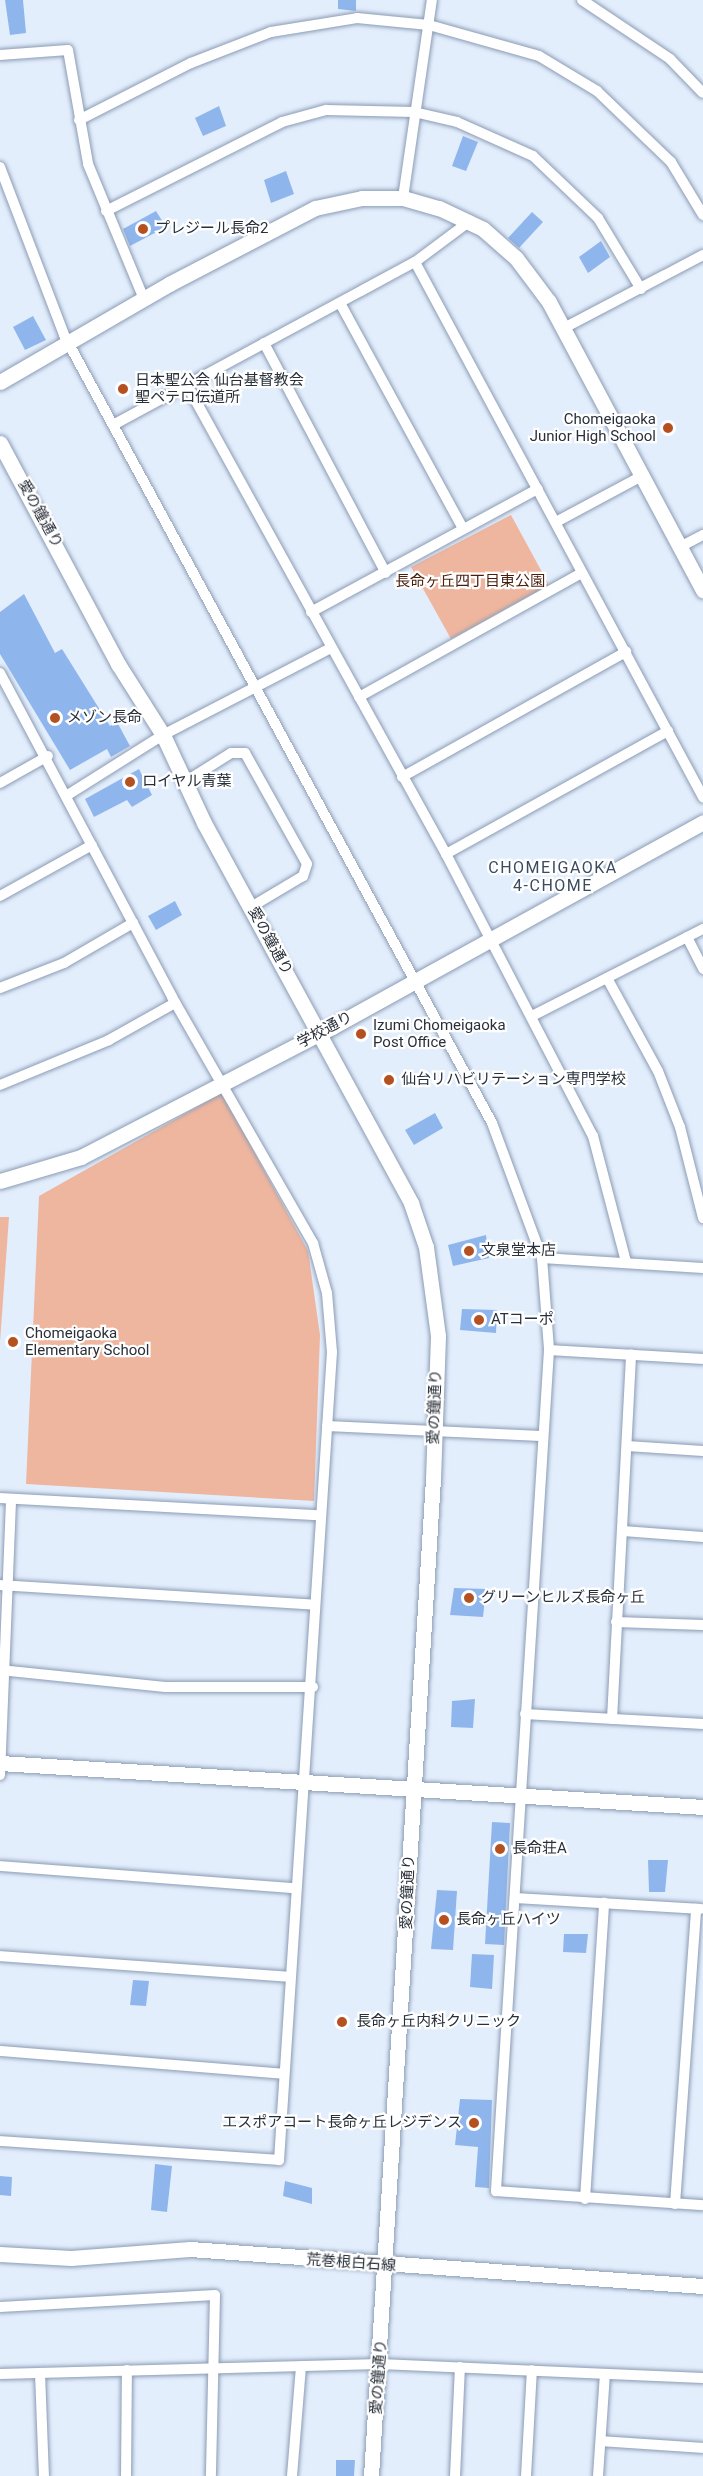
<!DOCTYPE html>
<meta charset="utf-8">
<style>
body{margin:0}
#map{position:relative;width:703px;height:2476px;overflow:hidden;background:#e3eefd;font-family:Roboto,"Noto Sans JP",sans-serif}
div>[style]{position:absolute}
.green>*{inset:0;background:#efb69f}
.building>*{inset:0;background:#8fb6ec}
.roads{filter:drop-shadow(0 0 2px #8b9cb4) drop-shadow(0 0 2px #8b9cb4)}
.street>*{height:10px;margin:-5px;padding:0 5px;transform-origin:5px;border-radius:5px;background:#fff}
.secondary>*{height:15px;margin:-7.5px;padding:0 7.5px;transform-origin:7.5px;border-radius:7.5px;background:#fff}
.dots>*{width:16px;height:16px;translate:-50% -50%;box-sizing:border-box;border:3px solid #fff;border-radius:50%}
span{translate:-50% -50%;white-space:nowrap;text-align:center;line-height:1.15;-webkit-text-stroke:4.5px #fff;paint-order:stroke}
.poi-label{font-size:15px;color:#29303a}
.left{translate:0 -50%;text-align:left}
.right{translate:-100% -50%;text-align:right}
.street-label{font-size:15px;color:#29303a}
.park-label{font-size:15px;color:#491e0b}
.neighbourhood-label{font-size:16px;color:#3b4a5f;letter-spacing:1.5px}
</style>
<div id="map">
<div class="green">
<div style="clip-path:polygon(511px 515px,549px 585px,451px 639px,411px 567px)"></div>
<div style="clip-path:polygon(222px 1093px,308px 1251px,320px 1335px,314px 1501px,26px 1484px,39px 1196px)"></div>
<div style="clip-path:polygon(0 1217px,9px 1217px,0 1342px)"></div>
</div>
<div class="building">
<div style="clip-path:polygon(5px 0,23px 0,26px 33px,10px 35px)"></div>
<div style="clip-path:polygon(338px 0,356px 0,356px 11px,338px 9px)"></div>
<div style="clip-path:polygon(219px 106px,226px 126px,203px 136px,195px 118px)"></div>
<div style="clip-path:polygon(463px 136px,478px 142px,466px 171px,452px 166px)"></div>
<div style="clip-path:polygon(286px 171px,294px 194px,271px 203px,264px 180px)"></div>
<div style="clip-path:polygon(156px 211px,166px 227px,130px 246px,123px 229px)"></div>
<div style="clip-path:polygon(532px 212px,543px 222px,519px 248px,508px 238px)"></div>
<div style="clip-path:polygon(601px 241px,610px 257px,588px 273px,579px 257px)"></div>
<div style="clip-path:polygon(33px 316px,46px 340px,25px 350px,13px 327px)"></div>
<div style="clip-path:polygon(24px 594px,55px 653px,62px 649px,110px 726px,117px 722px,130px 746px,111px 757px,107px 749px,70px 770px,0 654px,0 612px)"></div>
<div style="clip-path:polygon(139px 769px,152px 795px,132px 807px,127px 800px,94px 817px,85px 799px)"></div>
<div style="clip-path:polygon(175px 901px,182px 915px,156px 930px,148px 916px)"></div>
<div style="clip-path:polygon(435px 1113px,443px 1128px,414px 1145px,405px 1130px)"></div>
<div style="clip-path:polygon(486px 1235px,489px 1258px,453px 1266px,448px 1245px)"></div>
<div style="clip-path:polygon(462px 1309px,497px 1310px,496px 1333px,460px 1330px)"></div>
<div style="clip-path:polygon(454px 1588px,486px 1589px,483px 1617px,450px 1615px)"></div>
<div style="clip-path:polygon(475px 1699px,473px 1728px,451px 1727px,452px 1701px)"></div>
<div style="clip-path:polygon(492px 1822px,510px 1823px,504px 1945px,485px 1944px)"></div>
<div style="clip-path:polygon(648px 1860px,668px 1860px,665px 1892px,649px 1892px)"></div>
<div style="clip-path:polygon(437px 1890px,457px 1891px,453px 1950px,431px 1949px)"></div>
<div style="clip-path:polygon(564px 1934px,588px 1934px,586px 1953px,563px 1952px)"></div>
<div style="clip-path:polygon(472px 1954px,494px 1955px,492px 1989px,470px 1987px)"></div>
<div style="clip-path:polygon(133px 1980px,149px 1981px,146px 2006px,130px 2005px)"></div>
<div style="clip-path:polygon(460px 2099px,492px 2100px,489px 2188px,475px 2187px,478px 2147px,455px 2145px)"></div>
<div style="clip-path:polygon(155px 2164px,172px 2166px,167px 2212px,151px 2210px)"></div>
<div style="clip-path:polygon(0 2176px,12px 2177px,11px 2196px,0 2195px)"></div>
<div style="clip-path:polygon(285px 2181px,312px 2188px,312px 2204px,283px 2196px)"></div>
<div style="clip-path:polygon(336px 2460px,355px 2460px,354px 2476px,336px 2476px)"></div>
</div>
<div class="roads">
<div class="street">
<div style="left:582px;top:0;width:106px;rotate:33.8deg"></div>
<div style="left:670px;top:59px;width:47px;rotate:45.9deg"></div>
<div style="left:0;top:55px;width:68px;rotate:-4.2deg"></div>
<div style="left:68px;top:50px;width:116px;rotate:80deg"></div>
<div style="left:88px;top:164px;width:146px;rotate:67.5deg"></div>
<div style="left:79px;top:120px;width:126px;rotate:-27deg"></div>
<div style="left:191px;top:63px;width:86px;rotate:-21.2deg"></div>
<div style="left:271px;top:32px;width:87px;rotate:-9.2deg"></div>
<div style="left:357px;top:18px;width:72px;rotate:5.6deg"></div>
<div style="left:429px;top:25px;width:114px;rotate:15.7deg"></div>
<div style="left:539px;top:56px;width:68px;rotate:31.1deg"></div>
<div style="left:597px;top:91px;width:103px;rotate:43.8deg"></div>
<div style="left:671px;top:162px;width:62px;rotate:58.9deg"></div>
<div style="left:0;top:167px;width:180px;rotate:69.1deg"></div>
<div style="left:64px;top:335px;width:897px;rotate:61.49deg"></div>
<div style="left:492px;top:1123px;width:144px;rotate:69.7deg"></div>
<div style="left:542px;top:1258px;width:92px;rotate:85.6deg"></div>
<div style="left:549px;top:1350px;width:843px;rotate:93.61deg"></div>
<div style="left:496px;top:2191px;width:207px;rotate:3.9deg"></div>
<div style="left:403px;top:198px;width:200px;rotate:-81.7deg"></div>
<div style="left:106px;top:211px;width:197px;rotate:-26.8deg"></div>
<div style="left:282px;top:122px;width:46px;rotate:-15.3deg"></div>
<div style="left:326px;top:110px;width:88px;rotate:1.3deg"></div>
<div style="left:414px;top:112px;width:44px;rotate:13.1deg"></div>
<div style="left:457px;top:122px;width:83px;rotate:24.1deg"></div>
<div style="left:533px;top:156px;width:90px;rotate:43.6deg"></div>
<div style="left:598px;top:218px;width:83px;rotate:58.8deg"></div>
<div style="left:415px;top:262px;width:608px;rotate:61.71deg"></div>
<div style="left:340px;top:303px;width:257px;rotate:61.4deg"></div>
<div style="left:564px;top:328px;width:157px;rotate:-27.7deg"></div>
<div style="left:264px;top:343px;width:260px;rotate:62.1deg"></div>
<div style="left:187px;top:385px;width:536px;rotate:61.09deg"></div>
<div style="left:446px;top:854px;width:318px;rotate:62.5deg"></div>
<div style="left:593px;top:1136px;width:130px;rotate:75.3deg"></div>
<div style="left:113px;top:425px;width:343px;rotate:-28.4deg"></div>
<div style="left:415px;top:262px;width:69px;rotate:-36.7deg"></div>
<div style="left:556px;top:522px;width:95px;rotate:-28.2deg"></div>
<div style="left:680px;top:547px;width:26px;rotate:-28deg"></div>
<div style="left:311px;top:612px;width:258px;rotate:-28.5deg"></div>
<div style="left:0;top:673px;width:367px;rotate:62deg"></div>
<div style="left:172px;top:997px;width:284px;rotate:60.2deg"></div>
<div style="left:313px;top:1243px;width:52px;rotate:74.4deg"></div>
<div style="left:327px;top:1293px;width:59px;rotate:85.2deg"></div>
<div style="left:332px;top:1352px;width:810px;rotate:93.75deg"></div>
<div style="left:279px;top:2160px;width:280px;rotate:-176.1deg"></div>
<div style="left:359px;top:697px;width:255px;rotate:-29.1deg"></div>
<div style="left:402px;top:777px;width:257px;rotate:-29.2deg"></div>
<div style="left:185px;top:782px;width:54px;rotate:-32.2deg"></div>
<div style="left:231px;top:753px;width:14px"></div>
<div style="left:245px;top:753px;width:127px;rotate:60.8deg"></div>
<div style="left:307px;top:864px;width:13px;rotate:108deg"></div>
<div style="left:303px;top:876px;width:61px;rotate:149.2deg"></div>
<div style="left:0;top:783px;width:55px;rotate:-29.4deg"></div>
<div style="left:66px;top:796px;width:115px;rotate:-32.2deg"></div>
<div style="left:163px;top:735px;width:189px;rotate:-27.4deg"></div>
<div style="left:446px;top:854px;width:254px;rotate:-29deg"></div>
<div style="left:0;top:896px;width:105px;rotate:-29deg"></div>
<div style="left:687px;top:937px;width:36px;rotate:63deg"></div>
<div style="left:607px;top:978px;width:106px;rotate:61.3deg"></div>
<div style="left:658px;top:1071px;width:60px;rotate:68.6deg"></div>
<div style="left:680px;top:1127px;width:94px;rotate:75.8deg"></div>
<div style="left:0;top:988px;width:69px;rotate:-21.3deg"></div>
<div style="left:64px;top:963px;width:80px;rotate:-30.1deg"></div>
<div style="left:532px;top:1016px;width:192px;rotate:-27deg"></div>
<div style="left:0;top:1085px;width:118px;rotate:-22.4deg"></div>
<div style="left:109px;top:1040px;width:76px;rotate:-29.3deg"></div>
<div style="left:542px;top:1258px;width:161px;rotate:3.6deg"></div>
<div style="left:549px;top:1350px;width:154px;rotate:3.3deg"></div>
<div style="left:327px;top:1426px;width:214px;rotate:2.7deg"></div>
<div style="left:627px;top:1446px;width:76px;rotate:3.8deg"></div>
<div style="left:0;top:1498px;width:318px;rotate:3.1deg"></div>
<div style="left:623px;top:1531px;width:80px;rotate:4.3deg"></div>
<div style="left:0;top:1585px;width:315px;rotate:3.6deg"></div>
<div style="left:616px;top:1622px;width:87px;rotate:2deg"></div>
<div style="left:0;top:1670px;width:166px;rotate:5.9deg"></div>
<div style="left:165px;top:1687px;width:148px"></div>
<div style="left:525px;top:1714px;width:178px;rotate:3.2deg"></div>
<div style="left:612px;top:1719px;width:365px;rotate:-87deg"></div>
<div style="left:0;top:1775px;width:276px;rotate:-87.7deg"></div>
<div style="left:0;top:1866px;width:297px;rotate:4.3deg"></div>
<div style="left:516px;top:1898px;width:185px;rotate:3.4deg"></div>
<div style="left:0;top:1956px;width:291px;rotate:4.1deg"></div>
<div style="left:0;top:2051px;width:285px;rotate:4.6deg"></div>
<div style="left:585px;top:2199px;width:297px;rotate:-86.3deg"></div>
<div style="left:675px;top:2204px;width:296px;rotate:-85.9deg"></div>
<div style="left:0;top:2307px;width:215px;rotate:-3.2deg"></div>
<div style="left:215px;top:2295px;width:181px;rotate:91.3deg"></div>
<div style="left:40px;top:2373px;width:103px;rotate:87.8deg"></div>
<div style="left:0;top:2374px;width:380px;rotate:-1.5deg"></div>
<div style="left:380px;top:2364px;width:323px;rotate:2.5deg"></div>
<div style="left:601px;top:2441px;width:102px;rotate:3.9deg"></div>
<div style="left:126px;top:2476px;width:106px;rotate:-89.5deg"></div>
<div style="left:292px;top:2476px;width:110px;rotate:-85.3deg"></div>
<div style="left:455px;top:2476px;width:109px;rotate:-87.4deg"></div>
<div style="left:526px;top:2476px;width:106px;rotate:-86.8deg"></div>
<div style="left:598px;top:2476px;width:102px;rotate:-86.1deg"></div>
</div>
<div class="secondary">
<div style="left:0;top:382px;width:195px;rotate:-30.1deg"></div>
<div style="left:169px;top:284px;width:165px;rotate:-27.5deg"></div>
<div style="left:315px;top:208px;width:48px;rotate:-12deg"></div>
<div style="left:362px;top:198px;width:41px"></div>
<div style="left:403px;top:198px;width:37px;rotate:16deg"></div>
<div style="left:439px;top:208px;width:49px;rotate:25.5deg"></div>
<div style="left:483px;top:229px;width:44px;rotate:41.3deg"></div>
<div style="left:516px;top:258px;width:55px;rotate:53.1deg"></div>
<div style="left:549px;top:302px;width:327px;rotate:61.9deg"></div>
<div style="left:0;top:443px;width:251px;rotate:61.9deg"></div>
<div style="left:118px;top:664px;width:84px;rotate:57.6deg"></div>
<div style="left:163px;top:735px;width:97px;rotate:65deg"></div>
<div style="left:204px;top:823px;width:433px;rotate:61.4deg"></div>
<div style="left:411px;top:1203px;width:46px;rotate:71.2deg"></div>
<div style="left:426px;top:1247px;width:90px;rotate:82.3deg"></div>
<div style="left:438px;top:1336px;width:143px;rotate:92deg"></div>
<div style="left:433px;top:1479px;width:999px;rotate:93.56deg"></div>
<div style="left:0;top:1181px;width:84px;rotate:-16.5deg"></div>
<div style="left:81px;top:1157px;width:283px;rotate:-27.4deg"></div>
<div style="left:332px;top:1027px;width:424px;rotate:-28.9deg"></div>
<div style="left:0;top:1763px;width:704px;rotate:3.58deg"></div>
<div style="left:0;top:2254px;width:71px;rotate:3.2deg"></div>
<div style="left:71px;top:2258px;width:119px;rotate:-4.3deg"></div>
<div style="left:190px;top:2249px;width:514px;rotate:4.13deg"></div>
</div>
</div>
<div class="dots">
<div style="left:143px;top:229px;background:#b55021"></div>
<div style="left:123px;top:389px;background:#b55021"></div>
<div style="left:668px;top:428px;background:#b55021"></div>
<div style="left:55px;top:718px;background:#b55021"></div>
<div style="left:130px;top:782px;background:#b55021"></div>
<div style="left:361px;top:1034px;background:#b55021"></div>
<div style="left:389px;top:1080px;background:#b55021"></div>
<div style="left:469px;top:1251px;background:#b55021"></div>
<div style="left:479px;top:1320px;background:#b55021"></div>
<div style="left:13px;top:1342px;background:#b55021"></div>
<div style="left:469px;top:1598px;background:#b55021"></div>
<div style="left:500px;top:1849px;background:#b55021"></div>
<div style="left:444px;top:1920px;background:#b55021"></div>
<div style="left:342px;top:2022px;background:#b55021"></div>
<div style="left:474px;top:2123px;background:#b55021"></div>
</div>
<div class="poi-label">
<span class="left" style="left:155px;top:229px">プレジール長命2</span>
<span class="left" style="left:135px;top:389px">日本聖公会 仙台基督教会<br>聖ペテロ伝道所</span>
<span class="right" style="left:656px;top:428px">Chomeigaoka<br>Junior High School</span>
<span class="left" style="left:67px;top:718px">メゾン長命</span>
<span class="left" style="left:142px;top:782px">ロイヤル青葉</span>
<span class="left" style="left:373px;top:1034px">Izumi Chomeigaoka<br>Post Office</span>
<span class="left" style="left:401px;top:1080px">仙台リハビリテーション専門学校</span>
<span class="left" style="left:481px;top:1251px">文泉堂本店</span>
<span class="left" style="left:491px;top:1320px">ATコーポ</span>
<span class="left" style="left:25px;top:1342px">Chomeigaoka<br>Elementary School</span>
<span class="left" style="left:481px;top:1598px">グリーンヒルズ長命ヶ丘</span>
<span class="left" style="left:512px;top:1849px">長命荘A</span>
<span class="left" style="left:456px;top:1920px">長命ヶ丘ハイツ</span>
<span class="left" style="left:356px;top:2022px">長命ヶ丘内科クリニック</span>
<span class="right" style="left:462px;top:2123px">エスポアコート長命ヶ丘レジデンス</span>
</div>
<div class="street-label">
<span style="left:40px;top:514px;rotate:61deg">愛の鐘通り</span>
<span style="left:270px;top:941px;rotate:61deg">愛の鐘通り</span>
<span style="left:325px;top:1030px;rotate:-28deg">学校通り</span>
<span style="left:435px;top:1407px;rotate:-88deg">愛の鐘通り</span>
<span style="left:408px;top:1892px;rotate:-88deg">愛の鐘通り</span>
<span style="left:351px;top:2263px;rotate:4deg">荒巻根白石線</span>
<span style="left:379px;top:2377px;rotate:-86deg">愛の鐘通り</span>
</div>
<div class="park-label">
<span style="left:470px;top:582px">長命ヶ丘四丁目東公園</span>
</div>
<div class="neighbourhood-label">
<span style="left:553px;top:877px">CHOMEIGAOKA<br>4-CHOME</span>
</div>
</div>
